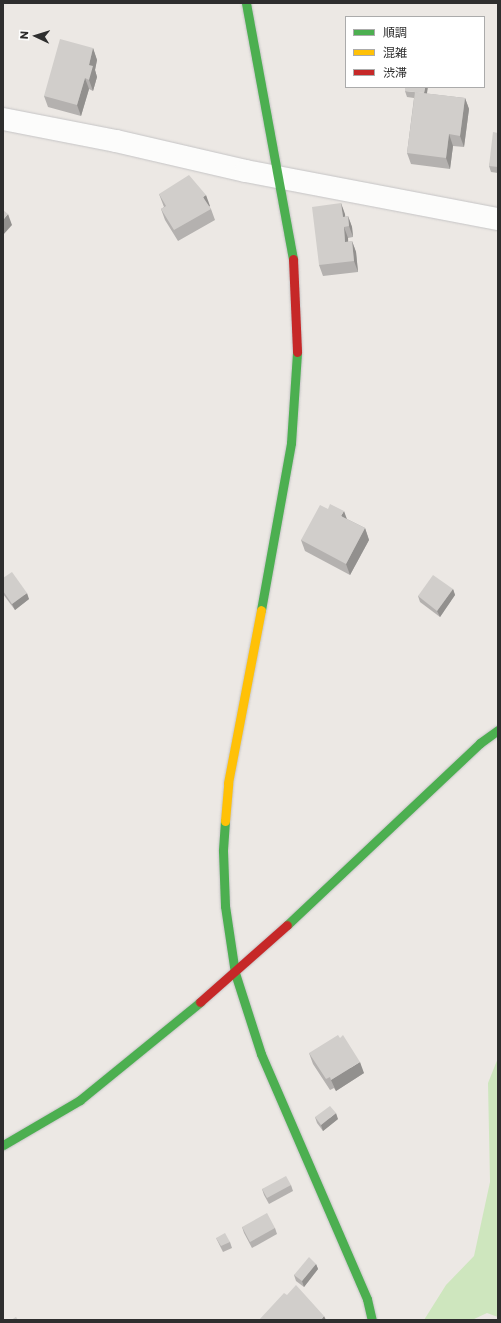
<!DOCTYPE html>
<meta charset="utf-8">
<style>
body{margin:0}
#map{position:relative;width:501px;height:1323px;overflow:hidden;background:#ece8e4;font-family:Poppins,"Noto Sans JP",sans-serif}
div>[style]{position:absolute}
.green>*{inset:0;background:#cee6be}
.roads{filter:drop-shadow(0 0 1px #c5c4c5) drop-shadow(0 0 1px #c5c4c5)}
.street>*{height:22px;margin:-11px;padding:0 11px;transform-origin:11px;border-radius:11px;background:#fcfcfb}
.fast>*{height:9px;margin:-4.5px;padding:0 4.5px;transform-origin:4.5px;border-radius:4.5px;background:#4caf50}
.slow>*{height:9px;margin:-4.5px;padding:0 4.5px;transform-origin:4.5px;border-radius:4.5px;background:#ffc107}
.jam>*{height:9px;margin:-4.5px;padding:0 4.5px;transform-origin:4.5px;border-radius:4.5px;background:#c62828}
.wall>*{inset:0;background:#b4b1af}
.shaded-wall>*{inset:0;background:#92908e}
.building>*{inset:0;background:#d1cecb}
span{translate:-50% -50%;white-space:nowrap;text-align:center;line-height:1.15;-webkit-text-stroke:4px #fff;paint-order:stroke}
.frame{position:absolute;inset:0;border:4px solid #2e2e2e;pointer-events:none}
.legend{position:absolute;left:345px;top:16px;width:140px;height:72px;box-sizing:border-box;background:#fff;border:1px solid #ababab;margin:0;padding:5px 7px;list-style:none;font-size:12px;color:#2e2e2e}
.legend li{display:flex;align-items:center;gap:8px;height:20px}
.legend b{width:20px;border:1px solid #ababab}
.north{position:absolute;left:16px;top:16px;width:40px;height:40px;-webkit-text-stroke:3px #fff;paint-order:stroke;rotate:274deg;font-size:11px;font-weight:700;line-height:16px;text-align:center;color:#2e2e2e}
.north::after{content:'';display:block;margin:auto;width:14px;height:18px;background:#2e2e2e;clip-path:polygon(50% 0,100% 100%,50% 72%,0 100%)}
</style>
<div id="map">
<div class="green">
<div style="clip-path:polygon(498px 1058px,498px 1317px,487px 1313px,472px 1320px,424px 1320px,446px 1285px,474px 1256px,490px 1182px,488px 1083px)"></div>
</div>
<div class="roads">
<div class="street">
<div style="left:3px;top:119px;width:115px;rotate:11deg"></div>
<div style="left:116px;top:141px;width:133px;rotate:13deg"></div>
<div style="left:246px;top:171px;width:257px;rotate:10.8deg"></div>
</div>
<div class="fast">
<div style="left:246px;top:3px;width:260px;rotate:79.6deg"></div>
<div style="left:261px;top:610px;width:170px;rotate:-79.8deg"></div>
<div style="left:291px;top:443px;width:91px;rotate:-86.2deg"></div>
<div style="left:225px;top:821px;width:30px;rotate:94deg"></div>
<div style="left:223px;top:851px;width:55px;rotate:87.9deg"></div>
<div style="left:225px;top:906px;width:68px;rotate:81.5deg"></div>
<div style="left:235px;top:973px;width:85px;rotate:72.2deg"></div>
<div style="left:261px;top:1054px;width:267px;rotate:66.6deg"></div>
<div style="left:367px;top:1299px;width:22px;rotate:77deg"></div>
<div style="left:287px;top:925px;width:265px;rotate:-43.3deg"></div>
<div style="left:480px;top:743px;width:22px;rotate:-36deg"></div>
<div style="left:3px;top:1145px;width:89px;rotate:-30.3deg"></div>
<div style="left:80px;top:1100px;width:155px;rotate:-39.2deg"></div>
</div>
<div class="slow">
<div style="left:225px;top:821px;width:38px;rotate:-85deg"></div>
<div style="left:228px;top:783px;width:176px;rotate:-79.2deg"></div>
</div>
<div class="jam">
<div style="left:293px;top:259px;width:93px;rotate:87.5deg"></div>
<div style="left:200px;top:1002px;width:116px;rotate:-41.5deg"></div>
</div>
</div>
<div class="wall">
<div style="clip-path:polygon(93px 48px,97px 60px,95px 70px,97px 77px,93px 91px,89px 89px,81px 116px,48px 107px,44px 96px)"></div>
<div style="clip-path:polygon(405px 91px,465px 98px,469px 109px,464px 147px,453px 146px,450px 169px,411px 164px,407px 153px,414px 98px,407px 97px)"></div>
<div style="clip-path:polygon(498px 133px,498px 173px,491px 172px,489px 166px)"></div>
<div style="clip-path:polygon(159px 194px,210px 206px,209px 206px,211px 209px,215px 220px,178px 241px,165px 220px,161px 209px,164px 207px)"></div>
<div style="clip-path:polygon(341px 203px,345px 217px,348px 216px,352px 227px,353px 237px,348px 238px,348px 242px,352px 241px,356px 252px,358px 272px,323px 276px,319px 265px)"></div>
<div style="clip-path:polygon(347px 519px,365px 528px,369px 540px,350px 575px,305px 551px,301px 540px)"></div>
<div style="clip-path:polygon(3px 578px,29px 599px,15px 610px,3px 594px)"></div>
<div style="clip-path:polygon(453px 589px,455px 595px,440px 617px,420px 602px,418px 596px)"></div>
<div style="clip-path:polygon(309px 1053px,364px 1073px,336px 1091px,334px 1088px,330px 1090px,313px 1064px)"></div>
<div style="clip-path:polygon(315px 1117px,338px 1119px,323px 1131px,317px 1123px)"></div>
<div style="clip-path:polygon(291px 1185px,293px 1191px,269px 1204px,264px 1195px,262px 1189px)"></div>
<div style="clip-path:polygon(242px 1227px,275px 1228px,277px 1234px,252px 1248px,244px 1233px)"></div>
<div style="clip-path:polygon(216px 1238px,230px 1242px,232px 1248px,223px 1252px)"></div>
<div style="clip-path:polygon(316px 1264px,318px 1269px,304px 1287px,296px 1281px,294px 1275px)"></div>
</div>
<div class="shaded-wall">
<div style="clip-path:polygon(93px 48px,97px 60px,95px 70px,97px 77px,93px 91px,89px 80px,89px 65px)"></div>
<div style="clip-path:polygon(85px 78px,89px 89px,81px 116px,77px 105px)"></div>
<div style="clip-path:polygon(425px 87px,428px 87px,426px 99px,424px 93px)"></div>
<div style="clip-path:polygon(465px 98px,469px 109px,464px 147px,460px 136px)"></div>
<div style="clip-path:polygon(449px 134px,453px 146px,450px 169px,446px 158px)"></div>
<div style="clip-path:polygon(206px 195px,210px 206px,207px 208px,203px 197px)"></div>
<div style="clip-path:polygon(341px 203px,345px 214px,346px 226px,343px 217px)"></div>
<div style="clip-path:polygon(8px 214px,12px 225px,3px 235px,3px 220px)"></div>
<div style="clip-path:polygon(348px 216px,352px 227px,353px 237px,349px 226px)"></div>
<div style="clip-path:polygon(344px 227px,348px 238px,349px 253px,345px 242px)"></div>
<div style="clip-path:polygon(352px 241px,356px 252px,358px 272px,354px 261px)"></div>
<div style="clip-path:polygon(344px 511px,348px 522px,341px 516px)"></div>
<div style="clip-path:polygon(365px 528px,369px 540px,350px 575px,346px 564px)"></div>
<div style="clip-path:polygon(453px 589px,455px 595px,440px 617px,437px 611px)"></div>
<div style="clip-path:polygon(27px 593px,29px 599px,15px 610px,12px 604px)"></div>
<div style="clip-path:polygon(360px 1062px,364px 1073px,336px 1091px,331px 1080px)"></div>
<div style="clip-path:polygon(336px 1113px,338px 1119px,323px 1131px,321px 1125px)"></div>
<div style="clip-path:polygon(316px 1264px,318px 1269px,304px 1287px,302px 1281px)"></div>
<div style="clip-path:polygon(324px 1316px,326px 1320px,321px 1320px)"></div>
</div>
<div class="building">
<div style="clip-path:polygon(60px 39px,93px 48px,89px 65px,93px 66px,89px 80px,85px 78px,77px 105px,44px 96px)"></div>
<div style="clip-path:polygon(405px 87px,425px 87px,424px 93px,405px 91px)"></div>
<div style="clip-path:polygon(415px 92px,465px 98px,460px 136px,449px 134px,446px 158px,407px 153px)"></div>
<div style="clip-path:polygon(493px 132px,498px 133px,498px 167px,489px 166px)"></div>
<div style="clip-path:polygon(189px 175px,206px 195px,203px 197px,211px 209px,174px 230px,161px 209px,166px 206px,159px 194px)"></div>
<div style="clip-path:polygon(341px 203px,343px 217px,348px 216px,349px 226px,344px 227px,345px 242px,352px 241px,354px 261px,319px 265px,312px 207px)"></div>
<div style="clip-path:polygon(3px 210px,8px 214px,3px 220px)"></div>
<div style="clip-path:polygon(330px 504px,344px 511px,341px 516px,365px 528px,346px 564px,301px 540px,320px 505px,328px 509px)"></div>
<div style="clip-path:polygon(12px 572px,27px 593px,12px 604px,3px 591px,3px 578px)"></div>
<div style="clip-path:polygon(433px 575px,453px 589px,437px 611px,418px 596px)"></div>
<div style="clip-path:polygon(338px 1035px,340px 1038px,343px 1035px,360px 1062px,331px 1080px,330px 1077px,326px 1079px,309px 1053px)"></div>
<div style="clip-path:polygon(330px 1106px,336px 1113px,321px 1125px,315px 1117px)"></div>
<div style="clip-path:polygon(286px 1176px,291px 1185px,267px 1198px,262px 1189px)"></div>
<div style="clip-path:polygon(267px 1213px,275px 1228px,250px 1242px,242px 1227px)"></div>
<div style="clip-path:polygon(225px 1233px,230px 1242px,221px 1246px,216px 1238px)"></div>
<div style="clip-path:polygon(309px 1257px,316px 1264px,302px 1281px,294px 1275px)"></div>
<div style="clip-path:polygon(296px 1285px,324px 1316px,321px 1320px,259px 1320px,284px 1293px,287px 1295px)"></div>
<div style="clip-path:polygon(16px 1317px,18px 1320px,11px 1320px)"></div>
</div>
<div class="frame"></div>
<ul class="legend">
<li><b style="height:5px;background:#4caf50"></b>順調</li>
<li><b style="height:5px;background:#ffc107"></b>混雑</li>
<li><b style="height:5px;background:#c62828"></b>渋滞</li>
</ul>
<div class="north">N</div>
</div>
